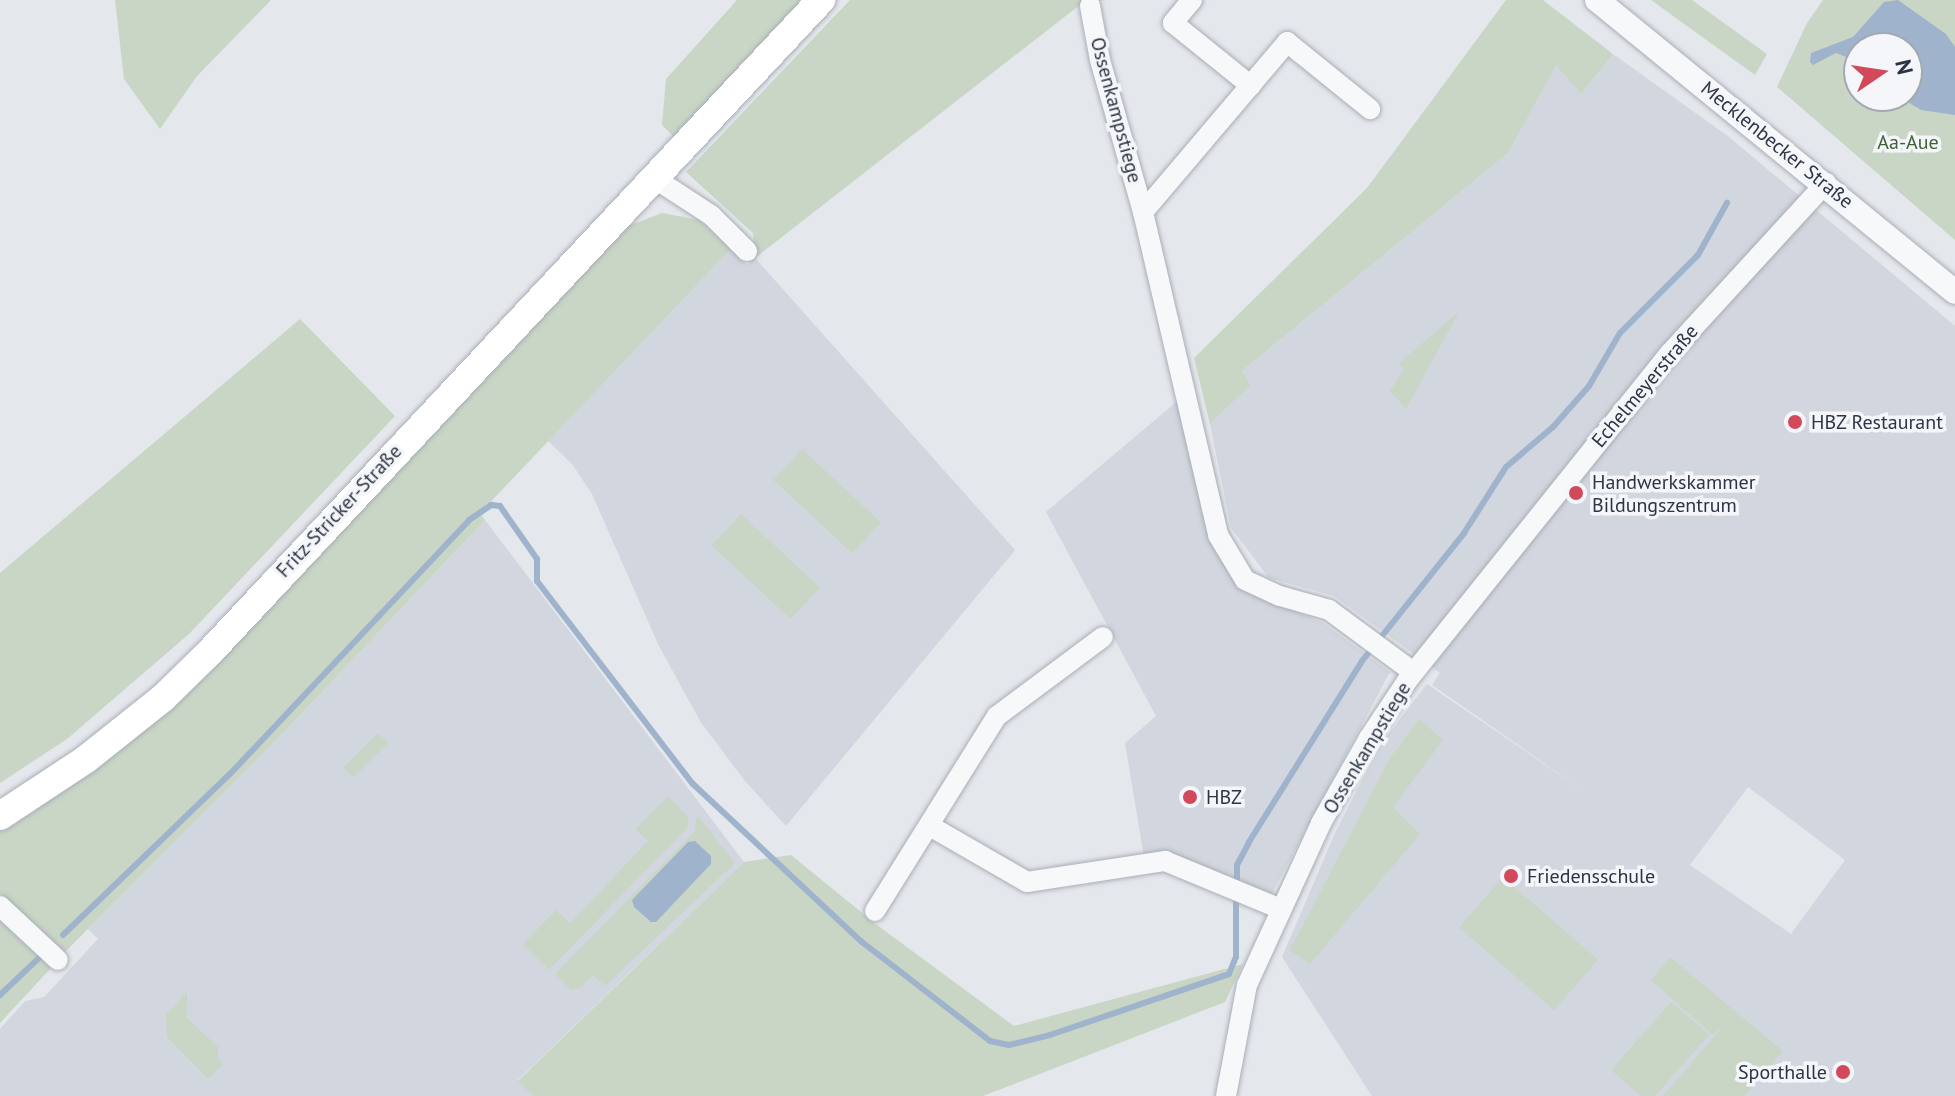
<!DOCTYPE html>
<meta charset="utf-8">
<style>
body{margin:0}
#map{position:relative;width:1955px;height:1096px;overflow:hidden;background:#e4e7ec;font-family:"PT Sans",sans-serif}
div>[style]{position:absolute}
.built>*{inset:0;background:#d2d6de}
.green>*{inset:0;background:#c9d6c5;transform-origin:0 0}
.water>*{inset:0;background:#9fb4cc}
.stream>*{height:6px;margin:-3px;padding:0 3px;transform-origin:3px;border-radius:3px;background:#9fb4cc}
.roads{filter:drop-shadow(0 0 2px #a9aeb7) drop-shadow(0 0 2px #a9aeb7)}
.minor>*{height:20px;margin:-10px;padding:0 10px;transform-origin:10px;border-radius:10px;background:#f7f8fa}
.tertiary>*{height:24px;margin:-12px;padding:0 12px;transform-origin:12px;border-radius:12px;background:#f7f8fa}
.secondary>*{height:28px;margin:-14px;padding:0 14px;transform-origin:14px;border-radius:14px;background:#fff}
.dots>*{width:22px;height:22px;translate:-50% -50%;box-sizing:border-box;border:4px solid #f4f6f9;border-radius:50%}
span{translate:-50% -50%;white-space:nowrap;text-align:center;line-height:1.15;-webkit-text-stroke:7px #f4f6f9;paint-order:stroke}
.street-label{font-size:20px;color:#2b3445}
.park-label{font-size:20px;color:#3f6138}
.poi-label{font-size:20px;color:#2b3445}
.left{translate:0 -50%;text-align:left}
.right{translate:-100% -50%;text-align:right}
.north{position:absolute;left:1843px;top:32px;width:80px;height:80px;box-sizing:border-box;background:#f4f6f9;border:2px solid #a4a8b1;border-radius:50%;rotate:77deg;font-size:22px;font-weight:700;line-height:32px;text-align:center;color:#2b3445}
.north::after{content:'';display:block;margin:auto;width:28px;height:36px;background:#d1495b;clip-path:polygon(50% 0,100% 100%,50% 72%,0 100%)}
</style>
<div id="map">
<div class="built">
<i style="clip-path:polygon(evenodd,1613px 54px,1729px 137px,1955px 326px,1955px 1096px,1372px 1096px,1282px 957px,1335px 833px,1380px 745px,1427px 684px,1591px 796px,1432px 685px,1440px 673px,1334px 596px,1269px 578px,1231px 528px,1210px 424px,1251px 385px,1242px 371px,1508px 153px,1556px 64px,1581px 94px,1613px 54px,1748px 787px,1845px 860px,1791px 934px,1690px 865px,1748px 787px)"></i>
<i style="clip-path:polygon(731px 249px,747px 265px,755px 258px,1015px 550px,786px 826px,745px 781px,700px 721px,658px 644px,592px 494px,572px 464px,548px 441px)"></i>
<i style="clip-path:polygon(1181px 398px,1239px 587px,1323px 623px,1390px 672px,1270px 897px,1144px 857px,1125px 743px,1156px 716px,1046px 512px)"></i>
<i style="clip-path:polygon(485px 520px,744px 862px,518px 1080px,533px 1096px,0 1096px,0 1029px,25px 1001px,44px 997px,98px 939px,88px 929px,286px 730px)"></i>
</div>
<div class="green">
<i style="clip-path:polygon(115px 0,271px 0,197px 76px,160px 129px,124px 79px)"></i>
<i style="clip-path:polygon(737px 0,810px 0,676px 139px,662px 125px,666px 79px)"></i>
<i style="clip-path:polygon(850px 0,1106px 0,1081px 4px,755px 258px,753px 233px,686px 172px)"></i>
<i style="clip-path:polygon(1506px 0,1543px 0,1613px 54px,1581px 94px,1556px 65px,1508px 153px,1242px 371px,1251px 385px,1210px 424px,1194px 358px,1367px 188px)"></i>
<i style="clip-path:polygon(1651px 0,1692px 0,1767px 54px,1755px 75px)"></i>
<i style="clip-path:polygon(evenodd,1823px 0,1955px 0,1955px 240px,1777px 87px,1807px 23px,1823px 0,1859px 48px,1907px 48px,1907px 96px,1859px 96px,1859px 48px)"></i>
<i style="clip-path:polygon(662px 213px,699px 220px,731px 249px,480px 513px,485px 520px,286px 730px,65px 952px,0 893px,0 824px,93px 769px,623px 228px)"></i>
<i style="clip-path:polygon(1459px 312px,1406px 409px,1390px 391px,1404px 369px,1399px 363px)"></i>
<i style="clip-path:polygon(300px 319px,395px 416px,189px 634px,67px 739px,0 783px,0 573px)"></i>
<i style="left:802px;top:449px;width:108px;height:42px;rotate:43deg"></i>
<i style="left:741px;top:514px;width:108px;height:43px;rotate:43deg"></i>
<i style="clip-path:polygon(1419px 719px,1443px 740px,1393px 807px,1420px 834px,1310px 964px,1290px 950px,1390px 758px)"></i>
<i style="left:378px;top:733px;width:14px;height:49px;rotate:45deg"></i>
<i style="clip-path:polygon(668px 796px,688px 817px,687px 828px,549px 970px,523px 944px,556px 910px,570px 923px,648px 841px,635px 829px)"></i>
<i style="clip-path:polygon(697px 815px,735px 863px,605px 986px,593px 975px,581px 987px,571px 990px,555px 974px,695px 831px)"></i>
<i style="clip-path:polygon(791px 855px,877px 925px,1014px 1026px,1243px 964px,1225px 1002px,983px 1096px,533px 1096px,518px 1081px,744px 862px)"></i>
<i style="left:1503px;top:877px;width:126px;height:67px;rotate:41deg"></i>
<i style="clip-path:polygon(0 921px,51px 968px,0 1023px)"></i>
<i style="clip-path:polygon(1670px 957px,1783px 1051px,1745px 1096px,1663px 1096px,1726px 1023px,1713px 1035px,1651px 980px)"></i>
<i style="clip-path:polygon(187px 992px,187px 1018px,218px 1047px,218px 1059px,223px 1064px,208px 1079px,167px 1037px,166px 1014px)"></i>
<i style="clip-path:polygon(1671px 1002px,1709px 1035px,1655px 1096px,1641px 1096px,1611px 1070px)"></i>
</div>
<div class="water">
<i style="clip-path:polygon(1898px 0,1946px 34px,1955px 47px,1955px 115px,1921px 110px,1898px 96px,1907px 96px,1907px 48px,1859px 48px,1859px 62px,1836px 53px,1813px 65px,1810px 62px,1811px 53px,1853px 37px,1884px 2px)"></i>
<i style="clip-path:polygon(695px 841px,711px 856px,711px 864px,656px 922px,651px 922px,634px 907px,632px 900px,688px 842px)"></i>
</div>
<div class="stream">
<i style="left:1237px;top:885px;width:20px;rotate:-90deg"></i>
<i style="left:1237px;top:865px;width:26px;rotate:-62deg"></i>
<i style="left:1249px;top:842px;width:213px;rotate:-58deg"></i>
<i style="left:1362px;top:661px;width:164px;rotate:-51.4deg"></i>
<i style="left:1464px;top:533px;width:78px;rotate:-57.5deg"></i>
<i style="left:1506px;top:467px;width:62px;rotate:-40.4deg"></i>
<i style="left:1553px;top:427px;width:55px;rotate:-48.7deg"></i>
<i style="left:1589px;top:386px;width:61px;rotate:-59.7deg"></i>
<i style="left:1620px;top:333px;width:110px;rotate:-45deg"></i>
<i style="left:1698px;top:255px;width:60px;rotate:-60.9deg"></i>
<i style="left:63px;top:935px;width:232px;rotate:-44deg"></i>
<i style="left:230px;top:774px;width:349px;rotate:-46.7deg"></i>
<i style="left:469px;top:520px;width:27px;rotate:-34deg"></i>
<i style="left:491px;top:505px;width:9px;rotate:6deg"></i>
<i style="left:500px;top:506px;width:65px;rotate:55.1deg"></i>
<i style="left:537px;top:559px;width:22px;rotate:90deg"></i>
<i style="left:537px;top:581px;width:256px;rotate:52.5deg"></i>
<i style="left:693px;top:784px;width:231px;rotate:43.1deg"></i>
<i style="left:862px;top:942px;width:162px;rotate:37.7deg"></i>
<i style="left:990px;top:1041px;width:19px;rotate:12deg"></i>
<i style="left:1009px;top:1045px;width:42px;rotate:-13.7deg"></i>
<i style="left:1050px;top:1035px;width:189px;rotate:-18.8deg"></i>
<i style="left:1229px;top:974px;width:18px;rotate:-68deg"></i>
<i style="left:1236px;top:957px;width:61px;rotate:-90deg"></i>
<i style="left:0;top:995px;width:55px;rotate:-43.5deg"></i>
</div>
<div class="roads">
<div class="minor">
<i style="left:1192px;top:0;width:30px;rotate:130deg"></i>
<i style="left:1173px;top:23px;width:100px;rotate:38.9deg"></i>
<i style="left:1090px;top:6px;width:55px;rotate:79.5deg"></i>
<i style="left:1100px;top:60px;width:158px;rotate:74.2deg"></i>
<i style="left:1143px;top:212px;width:332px;rotate:76.9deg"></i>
<i style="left:1218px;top:535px;width:52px;rotate:59deg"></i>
<i style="left:1245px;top:580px;width:38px;rotate:25deg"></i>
<i style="left:1280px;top:596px;width:51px;rotate:15.9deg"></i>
<i style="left:1329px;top:610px;width:104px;rotate:36.4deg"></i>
<i style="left:654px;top:178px;width:68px;rotate:33deg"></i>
<i style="left:711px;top:215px;width:51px;rotate:45deg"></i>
<i style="left:1143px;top:212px;width:223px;rotate:-49.7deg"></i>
<i style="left:1287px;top:42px;width:107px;rotate:38.9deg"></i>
<i style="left:930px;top:826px;width:112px;rotate:30deg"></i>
<i style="left:1027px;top:882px;width:140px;rotate:-8.7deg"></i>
<i style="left:1165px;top:861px;width:126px;rotate:22.5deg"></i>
<i style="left:0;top:906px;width:79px;rotate:43deg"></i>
<i style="left:875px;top:911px;width:230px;rotate:-58deg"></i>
<i style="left:997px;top:716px;width:132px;rotate:-36.7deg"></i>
<i style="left:1226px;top:1096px;width:113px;rotate:-79.3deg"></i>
<i style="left:1247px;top:985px;width:178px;rotate:-65.4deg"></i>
<i style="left:1321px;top:823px;width:98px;rotate:-60.5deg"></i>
<i style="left:1369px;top:738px;width:69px;rotate:-56.3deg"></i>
<i style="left:1407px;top:681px;width:420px;rotate:-51.3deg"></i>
<i style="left:1670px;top:353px;width:231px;rotate:-47.5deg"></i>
</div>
<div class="tertiary">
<i style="left:1597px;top:0;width:462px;rotate:39.2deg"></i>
</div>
<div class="secondary">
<i style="left:0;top:816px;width:102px;rotate:-33.4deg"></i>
<i style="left:85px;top:760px;width:100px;rotate:-38.5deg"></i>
<i style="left:163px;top:698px;width:66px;rotate:-44.4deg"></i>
<i style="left:210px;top:652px;width:894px;rotate:-46.86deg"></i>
</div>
</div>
<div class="dots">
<i style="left:1795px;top:422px;background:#d1495b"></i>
<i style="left:1576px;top:493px;background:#d1495b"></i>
<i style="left:1190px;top:797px;background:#d1495b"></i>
<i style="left:1511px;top:876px;background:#d1495b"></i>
<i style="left:1843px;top:1072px;background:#d1495b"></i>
</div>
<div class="street-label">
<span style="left:1116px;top:110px;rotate:75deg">Ossenkampstiege</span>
<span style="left:1777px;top:145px;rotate:39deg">Mecklenbecker Straße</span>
<span style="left:1645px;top:386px;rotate:-50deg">Echelmeyerstraße</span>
<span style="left:339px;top:511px;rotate:-47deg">Fritz-Stricker-Straße</span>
<span style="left:1367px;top:748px;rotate:-59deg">Ossenkampstiege</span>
</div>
<div class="park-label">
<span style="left:1908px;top:142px">Aa-Aue</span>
</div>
<div class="poi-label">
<span class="left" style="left:1811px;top:422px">HBZ Restaurant</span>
<span class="left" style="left:1592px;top:494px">Handwerkskammer<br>Bildungszentrum</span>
<span class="left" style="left:1206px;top:797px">HBZ</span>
<span class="left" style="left:1527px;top:876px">Friedensschule</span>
<span class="right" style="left:1827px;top:1072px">Sporthalle</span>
</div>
<div class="north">N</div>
</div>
